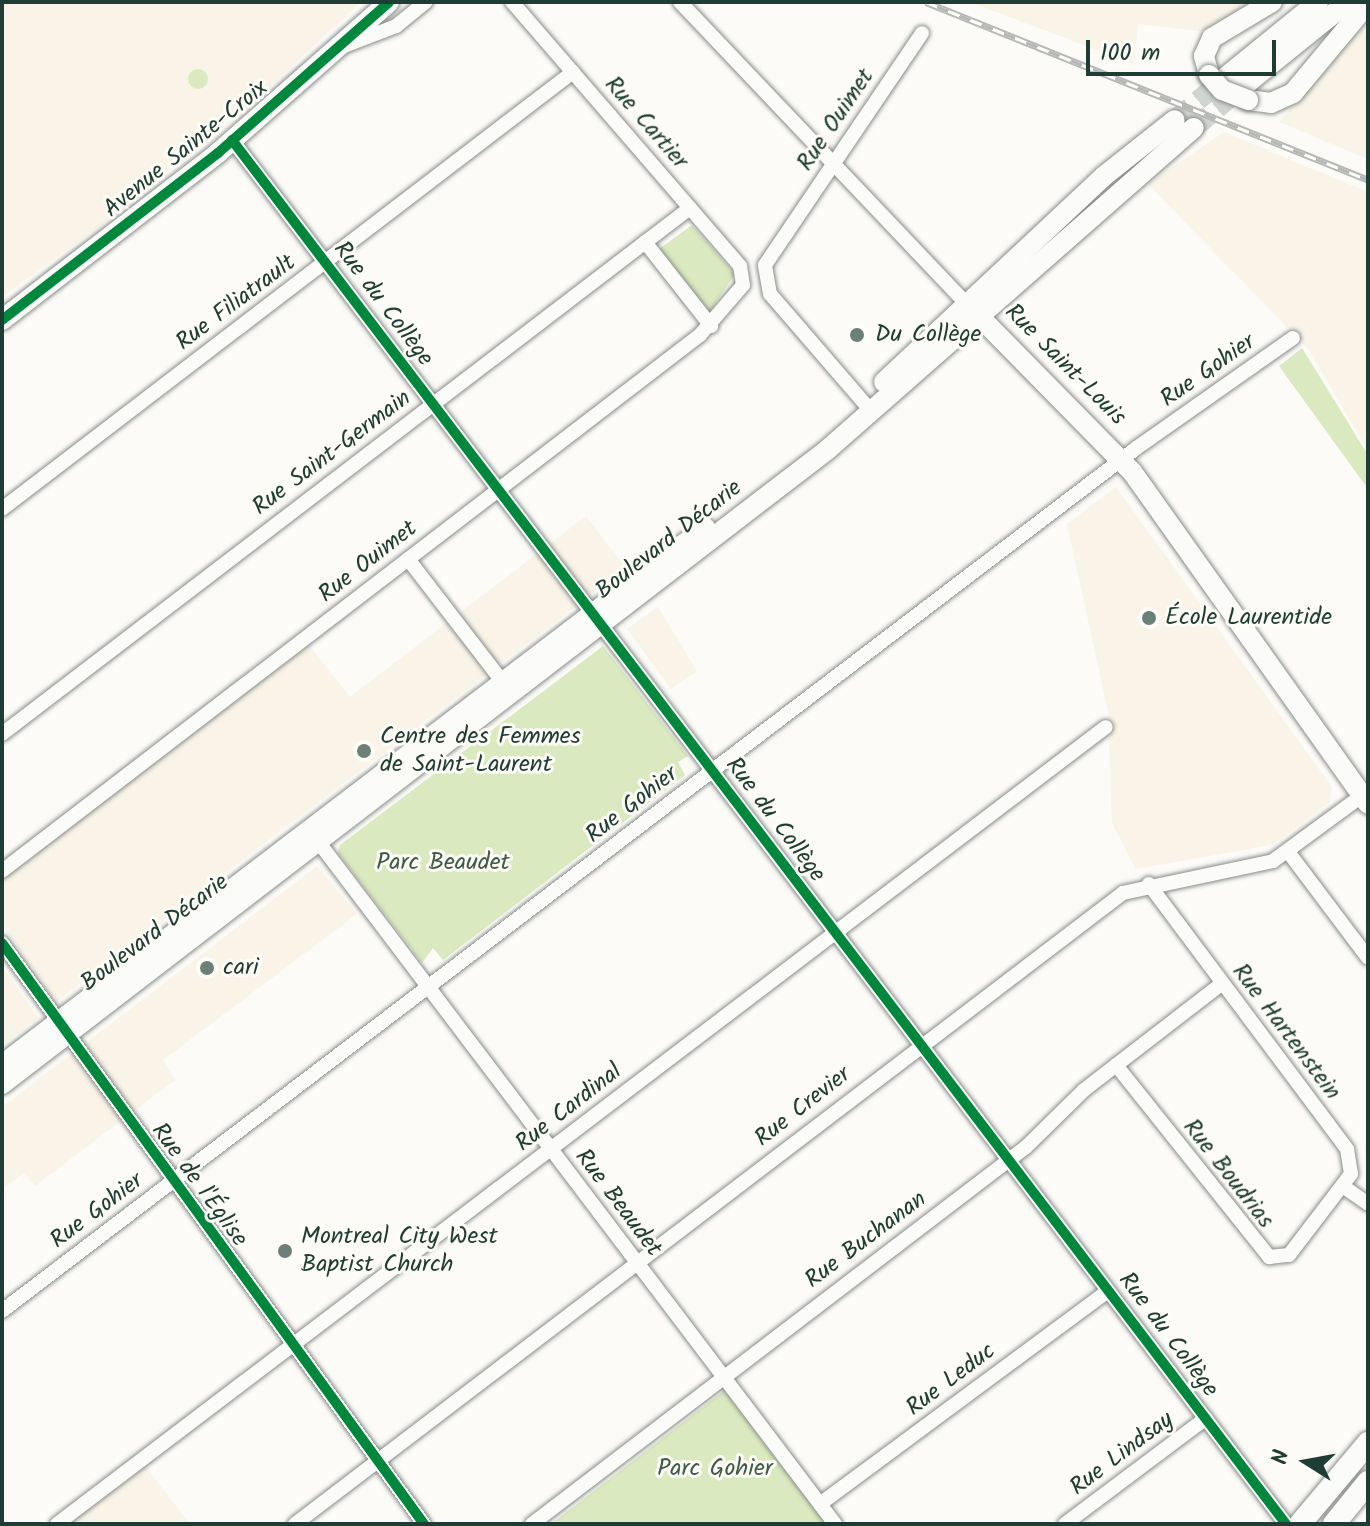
<!DOCTYPE html>
<meta charset="utf-8">
<style>
body{margin:0}
#map{position:relative;width:1370px;height:1526px;overflow:hidden;background:#fcfbf8;font-family:Kalam,sans-serif}
div>[style]{position:absolute}
.built>*{inset:0;background:#f9f3e8}
.green>*{inset:0;background:#dae9bf}
.round{border-radius:50%}
.secondary-tunnel>*{height:20px;margin-top:-10px;transform-origin:0;background:repeating-linear-gradient(90deg,#d0d5d1 0 20px,transparent 0 30px)}
.roads{filter:drop-shadow(0 0 2px #888d8a) drop-shadow(0 0 2px #888d8a)}
.street>*{height:14px;margin:-7px;padding:0 7px;transform-origin:7px;border-radius:7px;background:#fbfbf9}
.secondary>*{height:20px;margin:-10px;padding:0 10px;transform-origin:10px;border-radius:10px;background:#fbfbf9}
.primary>*{height:22px;margin:-11px;padding:0 11px;transform-origin:11px;border-radius:11px;background:#fbfbf9}
.rail>*{height:7px;margin-top:-3.5px;transform-origin:0;background:repeating-linear-gradient(90deg,#fdfcf7 0 12px,#b5b8b6 0 24px);box-sizing:border-box;border-block:2px solid #b5b8b6}
.bridges{filter:drop-shadow(0 0 2px #888d8a) drop-shadow(0 0 2px #888d8a)}
.secondary-bridge>*{height:20px;margin:-10px;padding:0 10px;transform-origin:10px;border-radius:10px;background:#fbfbf9}
.cycleway>*{height:10px;margin:-5px;padding:0 5px;transform-origin:5px;border-radius:5px;background:#00873e}
.dots>*{width:22px;height:22px;translate:-50% -50%;box-sizing:border-box;border:4px solid #fdfcf7;border-radius:50%}
span{translate:-50% -50%;white-space:nowrap;text-align:center;line-height:1.15;-webkit-text-stroke:6px #fdfcf7;paint-order:stroke}
.street-label{font-size:24px;color:#1f3d34}
.poi-label{font-size:24px;color:#1f3d34}
.left{translate:0 -50%;text-align:left}
.park-label{font-size:24px;color:#3f5c47}
.frame{position:absolute;inset:0;border:4px solid #1f3d34;pointer-events:none}
.north{position:absolute;left:1266px;top:1422px;width:80px;height:80px;-webkit-text-stroke:6px #fdfcf7;paint-order:stroke;rotate:281deg;font-size:22px;font-weight:700;line-height:32px;text-align:center;color:#1f3d34}
.north::after{content:'';display:block;margin:auto;width:28px;height:36px;background:#1f3d34;clip-path:polygon(50% 0,100% 100%,50% 72%,0 100%)}
.scale{position:absolute;left:1086px;top:40px;width:190px;height:36px;box-sizing:border-box;border:4px solid #1f3d34;border-top:0;padding-left:10px;font-size:24px;line-height:28px;white-space:nowrap;color:#1f3d34;-webkit-text-stroke:6px #fdfcf7;paint-order:stroke}
</style>
<div id="map">
<div class="built">
<i style="clip-path:polygon(2px 2px,361px 2px,238px 116px,231px 112px,207px 131px,207px 139px,106px 221px,2px 297px)"></i>
<i style="clip-path:polygon(970px 2px,1252px 2px,1200px 31px,1138px 24px,1134px 64px)"></i>
<i style="clip-path:polygon(1368px 21px,1368px 159px,1279px 122px)"></i>
<i style="clip-path:polygon(1224px 132px,1368px 192px,1368px 451px,1309px 350px,1148px 184px)"></i>
<i style="clip-path:polygon(1116px 487px,1332px 787px,1330px 802px,1272px 845px,1136px 869px,1112px 823px,1108px 712px,1067px 524px)"></i>
<i style="clip-path:polygon(586px 516px,626px 568px,56px 1002px,2px 924px,2px 879px,307px 643px,350px 697px)"></i>
<i style="clip-path:polygon(658px 607px,697px 671px,671px 689px,627px 629px)"></i>
<i style="clip-path:polygon(317px 866px,357px 914px,163px 1060px,175px 1080px,35px 1186px,24px 1173px,2px 1189px,2px 1107px)"></i>
<i style="clip-path:polygon(2px 966px,38px 1018px,2px 1045px)"></i>
<i style="clip-path:polygon(141px 1461px,190px 1524px,57px 1524px)"></i>
</div>
<div class="green">
<i class="round" style="left:188px;top:69px;width:20px;height:20px"></i>
<i style="clip-path:polygon(692px 225px,735px 274px,708px 314px,659px 249px)"></i>
<i style="clip-path:polygon(1302px 348px,1368px 455px,1368px 489px,1279px 366px)"></i>
<i style="clip-path:polygon(603px 646px,688px 756px,678px 762px,685px 775px,443px 960px,433px 948px,422px 963px,338px 853px,340px 845px)"></i>
<i style="clip-path:polygon(725px 1390px,826px 1524px,551px 1524px)"></i>
</div>
<div class="secondary-tunnel">
<i style="left:1175px;top:120px;width:62px;rotate:-40.4deg"></i>
<i style="left:1194px;top:128px;width:60px;rotate:-40.3deg"></i>
</div>
<div class="roads">
<div class="street">
<i style="left:680px;top:2px;width:414px;rotate:46.5deg"></i>
<i style="left:344px;top:46px;width:56px;rotate:-21deg"></i>
<i style="left:396px;top:26px;width:38px;rotate:-39deg"></i>
<i style="left:232px;top:140px;width:1740px;rotate:52.71deg"></i>
<i style="left:645px;top:242px;width:107px;rotate:51.8deg"></i>
<i style="left:872px;top:412px;width:156px;rotate:-130.8deg"></i>
<i style="left:770px;top:294px;width:29px;rotate:-100deg"></i>
<i style="left:765px;top:265px;width:280px;rotate:-55.9deg"></i>
<i style="left:2px;top:509px;width:719px;rotate:-37.43deg"></i>
<i style="left:408px;top:559px;width:154px;rotate:52.4deg"></i>
<i style="left:2px;top:734px;width:866px;rotate:-37.4deg"></i>
<i style="left:314px;top:836px;width:863px;rotate:52.86deg"></i>
<i style="left:1289px;top:853px;width:131px;rotate:53deg"></i>
<i style="left:2px;top:871px;width:880px;rotate:-37.52deg"></i>
<i style="left:700px;top:335px;width:66px;rotate:-49.3deg"></i>
<i style="left:743px;top:285px;width:19px;rotate:-99deg"></i>
<i style="left:740px;top:266px;width:349px;rotate:-130.8deg"></i>
<i style="left:2px;top:943px;width:718px;rotate:54.01deg"></i>
<i style="left:1116px;top:1065px;width:246px;rotate:51.4deg"></i>
<i style="left:1269px;top:1257px;width:20px;rotate:-6deg"></i>
<i style="left:1289px;top:1255px;width:102px;rotate:-52.6deg"></i>
<i style="left:1351px;top:1174px;width:25px;rotate:-99deg"></i>
<i style="left:1347px;top:1149px;width:331px;rotate:-126.8deg"></i>
<i style="left:1344px;top:1187px;width:29px;rotate:35deg"></i>
<i style="left:2px;top:1311px;width:1424px;rotate:-37.26deg"></i>
<i style="left:1135px;top:449px;width:193px;rotate:-35.1deg"></i>
<i style="left:820px;top:1504px;width:358px;rotate:-36.5deg"></i>
<i style="left:57px;top:1524px;width:1317px;rotate:-37.23deg"></i>
<i style="left:295px;top:1524px;width:1041px;rotate:-37.31deg"></i>
<i style="left:1123px;top:893px;width:153px;rotate:-12deg"></i>
<i style="left:1273px;top:861px;width:117px;rotate:-36.3deg"></i>
<i style="left:532px;top:1524px;width:621px;rotate:-37.35deg"></i>
<i style="left:1026px;top:1147px;width:81px;rotate:-44.5deg"></i>
<i style="left:1084px;top:1090px;width:173px;rotate:-37.7deg"></i>
<i style="left:1065px;top:1524px;width:176px;rotate:-36.9deg"></i>
</div>
<div class="secondary">
<i style="left:1209px;top:75px;width:20px;rotate:-105deg"></i>
<i style="left:1204px;top:56px;width:20px;rotate:-66deg"></i>
<i style="left:1212px;top:38px;width:70px;rotate:-31deg"></i>
<i style="left:1222px;top:80px;width:124px;rotate:-39.1deg"></i>
<i style="left:1240px;top:89px;width:139px;rotate:-38.9deg"></i>
<i style="left:1248px;top:100px;width:23px;rotate:7deg"></i>
<i style="left:1271px;top:103px;width:24px;rotate:-24deg"></i>
<i style="left:1293px;top:93px;width:117px;rotate:-50.2deg"></i>
<i style="left:971px;top:308px;width:231px;rotate:45.5deg"></i>
<i style="left:1133px;top:473px;width:406px;rotate:54.6deg"></i>
<i style="left:2px;top:320px;width:273px;rotate:-37.7deg"></i>
<i style="left:218px;top:153px;width:228px;rotate:-41.4deg"></i>
<i style="left:884px;top:382px;width:301px;rotate:-43.1deg"></i>
<i style="left:1104px;top:176px;width:90px;rotate:-38.3deg"></i>
<i style="left:2px;top:1065px;width:885px;rotate:-37.38deg"></i>
<i style="left:2px;top:1084px;width:1040px;rotate:-37.54deg"></i>
<i style="left:827px;top:450px;width:488px;rotate:-41.3deg"></i>
</div>
<div class="primary">
<i style="left:1300px;top:1524px;width:106px;rotate:-50deg"></i>
<i style="left:1334px;top:1524px;width:54px;rotate:-51deg"></i>
</div>
</div>
<div class="rail">
<i style="left:926px;top:2px;width:476px;rotate:21.9deg"></i>
</div>
<div class="bridges">
<div class="secondary-bridge">
<i style="left:1209px;top:75px;width:20px;rotate:49deg"></i>
<i style="left:1222px;top:90px;width:28px;rotate:21deg"></i>
</div>
</div>
<div class="cycleway">
<i style="left:232px;top:140px;width:1740px;rotate:52.71deg"></i>
<i style="left:2px;top:320px;width:273px;rotate:-37.7deg"></i>
<i style="left:218px;top:153px;width:228px;rotate:-41.4deg"></i>
<i style="left:2px;top:943px;width:718px;rotate:54.01deg"></i>
</div>
<div class="dots">
<i style="left:857px;top:335px;background:#6c8079"></i>
<i style="left:1149px;top:618px;background:#6c8079"></i>
<i style="left:364px;top:751px;background:#6c8079"></i>
<i style="left:207px;top:968px;background:#6c8079"></i>
<i style="left:285px;top:1251px;background:#6c8079"></i>
</div>
<div class="street-label">
<span style="left:836px;top:120px;rotate:-56deg">Rue Ouimet</span>
<span style="left:646px;top:123px;rotate:49deg">Rue Cartier</span>
<span style="left:186px;top:149px;rotate:-39deg">Avenue Sainte-Croix</span>
<span style="left:236px;top:303px;rotate:-37deg">Rue Filiatrault</span>
<span style="left:383px;top:304px;rotate:53deg">Rue du Collège</span>
<span style="left:1065px;top:365px;rotate:45deg">Rue Saint-Louis</span>
<span style="left:1208px;top:371px;rotate:-35deg">Rue Gohier</span>
<span style="left:332px;top:453px;rotate:-37deg">Rue Saint-Germain</span>
<span style="left:669px;top:540px;rotate:-38deg">Boulevard Décarie</span>
<span style="left:368px;top:562px;rotate:-38deg">Rue Ouimet</span>
<span style="left:632px;top:805px;rotate:-38deg">Rue Gohier</span>
<span style="left:775px;top:820px;rotate:53deg">Rue du Collège</span>
<span style="left:155px;top:933px;rotate:-37deg">Boulevard Décarie</span>
<span style="left:1286px;top:1032px;rotate:53deg">Rue Hartenstein</span>
<span style="left:803px;top:1107px;rotate:-38deg">Rue Crevier</span>
<span style="left:569px;top:1108px;rotate:-38deg">Rue Cardinal</span>
<span style="left:1228px;top:1174px;rotate:52deg">Rue Boudrias</span>
<span style="left:199px;top:1185px;rotate:54deg">Rue de l'Église</span>
<span style="left:618px;top:1203px;rotate:53deg">Rue Beaudet</span>
<span style="left:97px;top:1211px;rotate:-37deg">Rue Gohier</span>
<span style="left:866px;top:1240px;rotate:-37deg">Rue Buchanan</span>
<span style="left:1168px;top:1335px;rotate:53deg">Rue du Collège</span>
<span style="left:951px;top:1380px;rotate:-37deg">Rue Leduc</span>
<span style="left:1122px;top:1454px;rotate:-37deg">Rue Lindsay</span>
</div>
<div class="poi-label">
<span class="left" style="left:875px;top:335px">Du Collège</span>
<span class="left" style="left:1165px;top:618px">École Laurentide</span>
<span class="left" style="left:380px;top:751px">Centre des Femmes<br>de Saint-Laurent</span>
<span class="left" style="left:223px;top:968px">cari</span>
<span class="left" style="left:301px;top:1251px">Montreal City West<br>Baptist Church</span>
</div>
<div class="park-label">
<span style="left:443px;top:863px">Parc Beaudet</span>
<span style="left:715px;top:1469px">Parc Gohier</span>
</div>
<div class="frame"></div>
<div class="north">N</div>
<div class="scale">100 m</div>
</div>
